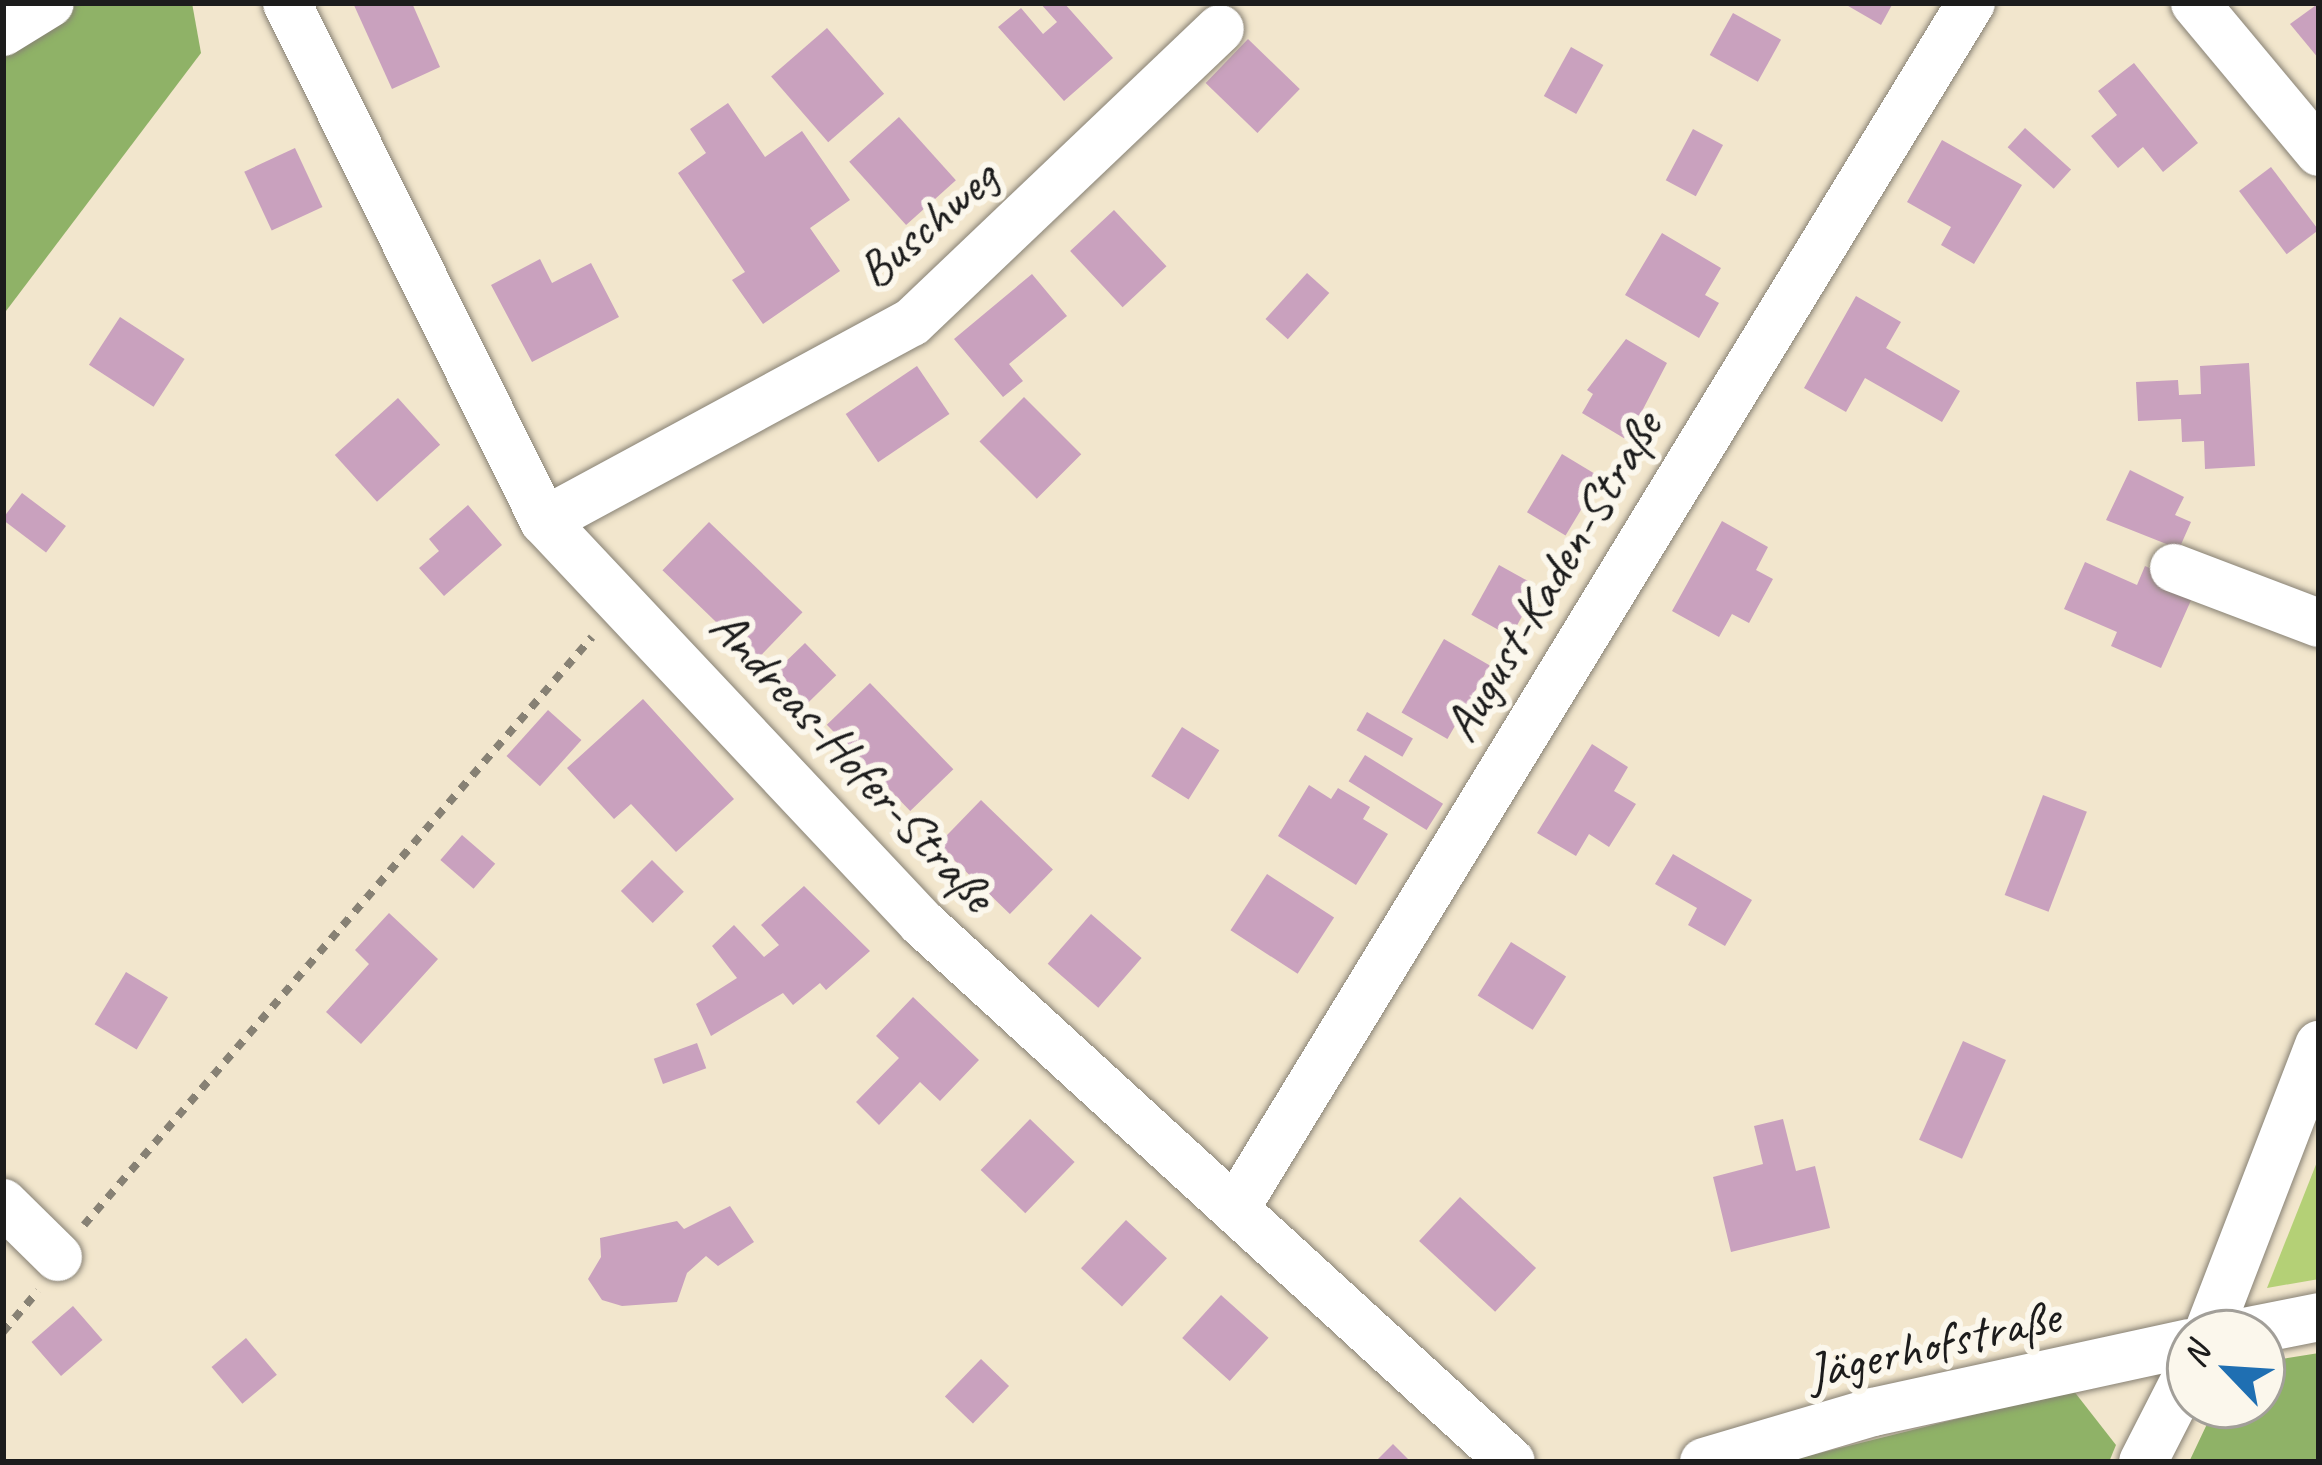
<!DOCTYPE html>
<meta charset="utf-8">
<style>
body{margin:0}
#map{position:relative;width:2322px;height:1465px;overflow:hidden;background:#f2e6cd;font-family:Caveat,sans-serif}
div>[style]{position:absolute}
.green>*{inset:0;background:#b4d076}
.forest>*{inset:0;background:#8fb267}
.building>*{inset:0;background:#c9a1be;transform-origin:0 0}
.path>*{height:8px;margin-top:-4px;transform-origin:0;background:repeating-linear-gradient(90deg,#878174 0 9px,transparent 0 18px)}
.roads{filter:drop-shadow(0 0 3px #878174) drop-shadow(0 0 3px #878174)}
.minor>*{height:48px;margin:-24px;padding:0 24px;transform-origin:24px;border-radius:24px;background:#fff}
span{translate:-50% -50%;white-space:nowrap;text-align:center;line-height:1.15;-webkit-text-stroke:12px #fbf7ec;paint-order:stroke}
.street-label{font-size:51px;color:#1c1c1c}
.frame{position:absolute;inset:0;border:6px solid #1c1c1c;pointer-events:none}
.north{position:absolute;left:2166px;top:1309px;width:120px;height:120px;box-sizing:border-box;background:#fbf7ec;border:3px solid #a29f99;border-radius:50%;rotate:295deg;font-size:33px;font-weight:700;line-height:48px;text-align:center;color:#1c1c1c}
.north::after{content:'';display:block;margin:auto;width:42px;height:54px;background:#1f6fb2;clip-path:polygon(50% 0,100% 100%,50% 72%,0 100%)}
</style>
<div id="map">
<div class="green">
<i style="clip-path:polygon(2319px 1157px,2319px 1279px,2267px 1288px)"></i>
</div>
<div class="forest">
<i style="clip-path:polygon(3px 3px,192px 3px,201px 53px,3px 315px)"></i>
<i style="clip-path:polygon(2319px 1353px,2319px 1462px,2189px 1462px,2216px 1405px,2262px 1405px,2262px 1362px)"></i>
<i style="clip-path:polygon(2073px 1390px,2116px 1445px,2109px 1462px,1784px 1462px)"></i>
</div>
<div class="building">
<i style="clip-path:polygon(353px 3px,412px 3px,440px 67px,392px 89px)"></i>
<i style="clip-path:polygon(1040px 3px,1064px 3px,1113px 58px,1064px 101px,998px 27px,1021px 8px,1043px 34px,1057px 22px)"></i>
<i style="clip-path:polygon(1843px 3px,1893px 3px,1881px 25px)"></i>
<i style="clip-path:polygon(2319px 3px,2319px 59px,2290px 24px)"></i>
<i style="left:1733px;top:13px;width:55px;height:48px;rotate:29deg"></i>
<i style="left:827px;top:28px;width:87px;height:74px;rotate:49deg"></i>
<i style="left:1248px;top:39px;width:72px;height:61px;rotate:44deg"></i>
<i style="left:1571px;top:47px;width:37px;height:56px;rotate:29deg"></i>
<i style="clip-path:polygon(2134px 63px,2198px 143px,2163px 172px,2143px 147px,2118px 168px,2091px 136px,2117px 115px,2098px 91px)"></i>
<i style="clip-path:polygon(728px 103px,765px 157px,802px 131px,850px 200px,810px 228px,840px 271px,763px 324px,732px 280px,745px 272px,678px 173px,706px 153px,690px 129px)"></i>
<i style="left:899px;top:117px;width:85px;height:67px;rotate:48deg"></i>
<i style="left:2025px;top:128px;width:62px;height:26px;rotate:42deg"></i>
<i style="left:1693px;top:129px;width:34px;height:58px;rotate:28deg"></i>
<i style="clip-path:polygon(1942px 140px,2022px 185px,1974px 264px,1941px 245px,1951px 227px,1907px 202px)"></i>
<i style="left:295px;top:148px;width:65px;height:56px;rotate:65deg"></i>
<i style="left:2271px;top:167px;width:79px;height:40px;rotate:53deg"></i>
<i style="left:1114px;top:210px;width:77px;height:60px;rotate:47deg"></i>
<i style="clip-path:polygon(1662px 233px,1721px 268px,1705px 295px,1719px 303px,1699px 338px,1625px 295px)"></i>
<i style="clip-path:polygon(540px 259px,552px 283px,591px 263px,619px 317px,532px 362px,491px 285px)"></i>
<i style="left:1307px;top:273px;width:30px;height:62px;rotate:42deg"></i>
<i style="clip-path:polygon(1032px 274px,1067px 316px,1009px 364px,1023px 381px,1003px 397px,954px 339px)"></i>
<i style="clip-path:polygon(1856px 296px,1901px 322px,1886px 348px,1960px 391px,1942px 422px,1865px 378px,1846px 412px,1804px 388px)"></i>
<i style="left:120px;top:317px;width:77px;height:57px;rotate:33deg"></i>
<i style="clip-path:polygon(1626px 339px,1667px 363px,1627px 440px,1582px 413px,1593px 394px,1587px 390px)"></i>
<i style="clip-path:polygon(2249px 363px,2255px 466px,2205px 469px,2204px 441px,2182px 442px,2181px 419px,2138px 421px,2136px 382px,2178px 380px,2179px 395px,2201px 394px,2200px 366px)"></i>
<i style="left:917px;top:366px;width:58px;height:86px;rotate:56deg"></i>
<i style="left:1024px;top:397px;width:81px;height:63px;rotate:45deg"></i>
<i style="left:398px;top:398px;width:63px;height:85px;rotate:48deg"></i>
<i style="left:1562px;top:454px;width:45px;height:68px;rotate:31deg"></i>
<i style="clip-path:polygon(2130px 470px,2184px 497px,2175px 515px,2191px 522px,2179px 549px,2106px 520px)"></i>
<i style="left:22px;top:493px;width:55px;height:33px;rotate:37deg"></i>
<i style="clip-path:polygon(468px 505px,502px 545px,444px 596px,419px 568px,439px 551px,429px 539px)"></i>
<i style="clip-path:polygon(1722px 521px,1768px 547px,1756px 570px,1773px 579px,1749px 623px,1732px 614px,1719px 637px,1672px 611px)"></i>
<i style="left:709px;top:522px;width:130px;height:67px;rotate:44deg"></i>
<i style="clip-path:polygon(2085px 562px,2137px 585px,2145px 566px,2196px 589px,2161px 668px,2111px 646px,2117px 632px,2064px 609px)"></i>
<i style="left:1499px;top:565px;width:45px;height:57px;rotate:29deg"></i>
<i style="left:1444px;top:639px;width:53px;height:85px;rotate:30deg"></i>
<i style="left:805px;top:643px;width:45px;height:40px;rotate:46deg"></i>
<i style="left:870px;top:683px;width:120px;height:60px;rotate:46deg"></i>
<i style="clip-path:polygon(643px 699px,734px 799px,676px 852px,631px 804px,614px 819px,567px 768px)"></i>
<i style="left:548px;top:710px;width:45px;height:62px;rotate:42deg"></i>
<i style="left:1367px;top:712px;width:53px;height:21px;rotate:30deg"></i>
<i style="left:1182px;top:727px;width:44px;height:58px;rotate:32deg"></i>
<i style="clip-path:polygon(1592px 744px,1628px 767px,1614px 791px,1636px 804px,1609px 847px,1589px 834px,1576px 856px,1537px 833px)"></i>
<i style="left:1365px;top:755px;width:92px;height:31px;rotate:32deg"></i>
<i style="clip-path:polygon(1309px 785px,1331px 799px,1338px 788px,1370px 807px,1363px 819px,1388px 834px,1356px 885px,1278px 836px)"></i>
<i style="left:2043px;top:795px;width:47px;height:107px;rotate:21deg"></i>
<i style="left:981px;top:800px;width:100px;height:62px;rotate:44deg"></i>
<i style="left:462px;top:835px;width:44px;height:33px;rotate:41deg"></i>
<i style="clip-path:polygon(1673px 854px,1752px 900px,1725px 946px,1688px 925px,1697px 908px,1655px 884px)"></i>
<i style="left:652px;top:860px;width:45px;height:44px;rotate:45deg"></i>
<i style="left:1267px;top:874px;width:80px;height:67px;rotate:33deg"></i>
<i style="clip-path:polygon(804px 886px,870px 951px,826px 990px,820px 983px,793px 1005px,783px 993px,711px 1036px,696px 1004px,737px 978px,712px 946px,734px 925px,764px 957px,779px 945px,761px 925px)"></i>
<i style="clip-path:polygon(389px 913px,438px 959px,361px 1044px,326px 1012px,369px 964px,355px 950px)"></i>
<i style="left:1091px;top:914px;width:67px;height:66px;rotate:41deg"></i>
<i style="left:1511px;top:942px;width:65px;height:63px;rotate:32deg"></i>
<i style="left:126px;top:972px;width:49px;height:61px;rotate:31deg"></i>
<i style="clip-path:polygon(913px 997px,979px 1060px,940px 1101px,920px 1082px,879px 1125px,856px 1102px,899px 1058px,876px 1036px)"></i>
<i style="left:1963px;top:1041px;width:47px;height:108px;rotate:24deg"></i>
<i style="left:697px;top:1043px;width:27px;height:46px;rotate:70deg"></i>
<i style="left:1030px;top:1119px;width:62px;height:71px;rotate:44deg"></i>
<i style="clip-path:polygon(1783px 1119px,1796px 1171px,1815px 1166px,1830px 1228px,1731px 1252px,1713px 1177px,1763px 1164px,1754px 1126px)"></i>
<i style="left:1460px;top:1197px;width:104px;height:60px;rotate:43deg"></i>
<i style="clip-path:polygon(730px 1206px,754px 1242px,718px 1266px,706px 1256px,687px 1273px,677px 1302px,622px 1306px,602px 1300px,588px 1279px,601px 1257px,600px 1238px,677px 1221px,684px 1229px)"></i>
<i style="left:1126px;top:1220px;width:56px;height:66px;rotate:43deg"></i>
<i style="left:1221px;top:1295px;width:64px;height:58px;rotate:42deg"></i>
<i style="left:73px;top:1306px;width:45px;height:55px;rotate:49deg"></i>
<i style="left:246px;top:1338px;width:48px;height:45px;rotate:50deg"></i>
<i style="left:981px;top:1359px;width:39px;height:52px;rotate:44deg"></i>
<i style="clip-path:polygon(1393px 1444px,1411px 1462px,1375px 1462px)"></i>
</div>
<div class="path">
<i style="left:84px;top:1225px;width:777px;rotate:-49.17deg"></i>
<i style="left:3px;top:1332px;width:54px;rotate:-49.5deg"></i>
</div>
<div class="roads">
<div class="minor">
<i style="left:287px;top:3px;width:578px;rotate:63.61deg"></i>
<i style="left:544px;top:521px;width:552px;rotate:46.76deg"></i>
<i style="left:922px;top:923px;width:798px;rotate:42.46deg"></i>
<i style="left:2195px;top:3px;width:194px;rotate:50.2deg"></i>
<i style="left:3px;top:32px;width:55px;rotate:-31.7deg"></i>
<i style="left:544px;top:521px;width:418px;rotate:-28.4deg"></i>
<i style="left:912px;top:322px;width:425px;rotate:-43.6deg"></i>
<i style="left:2174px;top:568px;width:155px;rotate:20.8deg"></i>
<i style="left:3px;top:1203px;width:77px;rotate:44.5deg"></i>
<i style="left:1235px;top:1209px;width:1413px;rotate:-58.61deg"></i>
<i style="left:2208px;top:1333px;width:309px;rotate:-68.9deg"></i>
<i style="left:2239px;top:1333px;width:82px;rotate:-11.3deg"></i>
<i style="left:1704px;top:1462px;width:176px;rotate:-16.5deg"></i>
<i style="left:1873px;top:1412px;width:324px;rotate:-12.3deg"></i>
<i style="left:2143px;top:1462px;width:103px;rotate:-62.9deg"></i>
</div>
</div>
<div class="street-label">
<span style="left:927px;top:224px;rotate:-41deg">Buschweg</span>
<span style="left:1552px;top:576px;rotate:-59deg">August-Kaden-Straße</span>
<span style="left:853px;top:760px;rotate:47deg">Andreas-Hofer-Straße</span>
<span style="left:1933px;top:1344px;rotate:-13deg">Jägerhofstraße</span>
</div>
<div class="frame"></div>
<div class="north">N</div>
</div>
